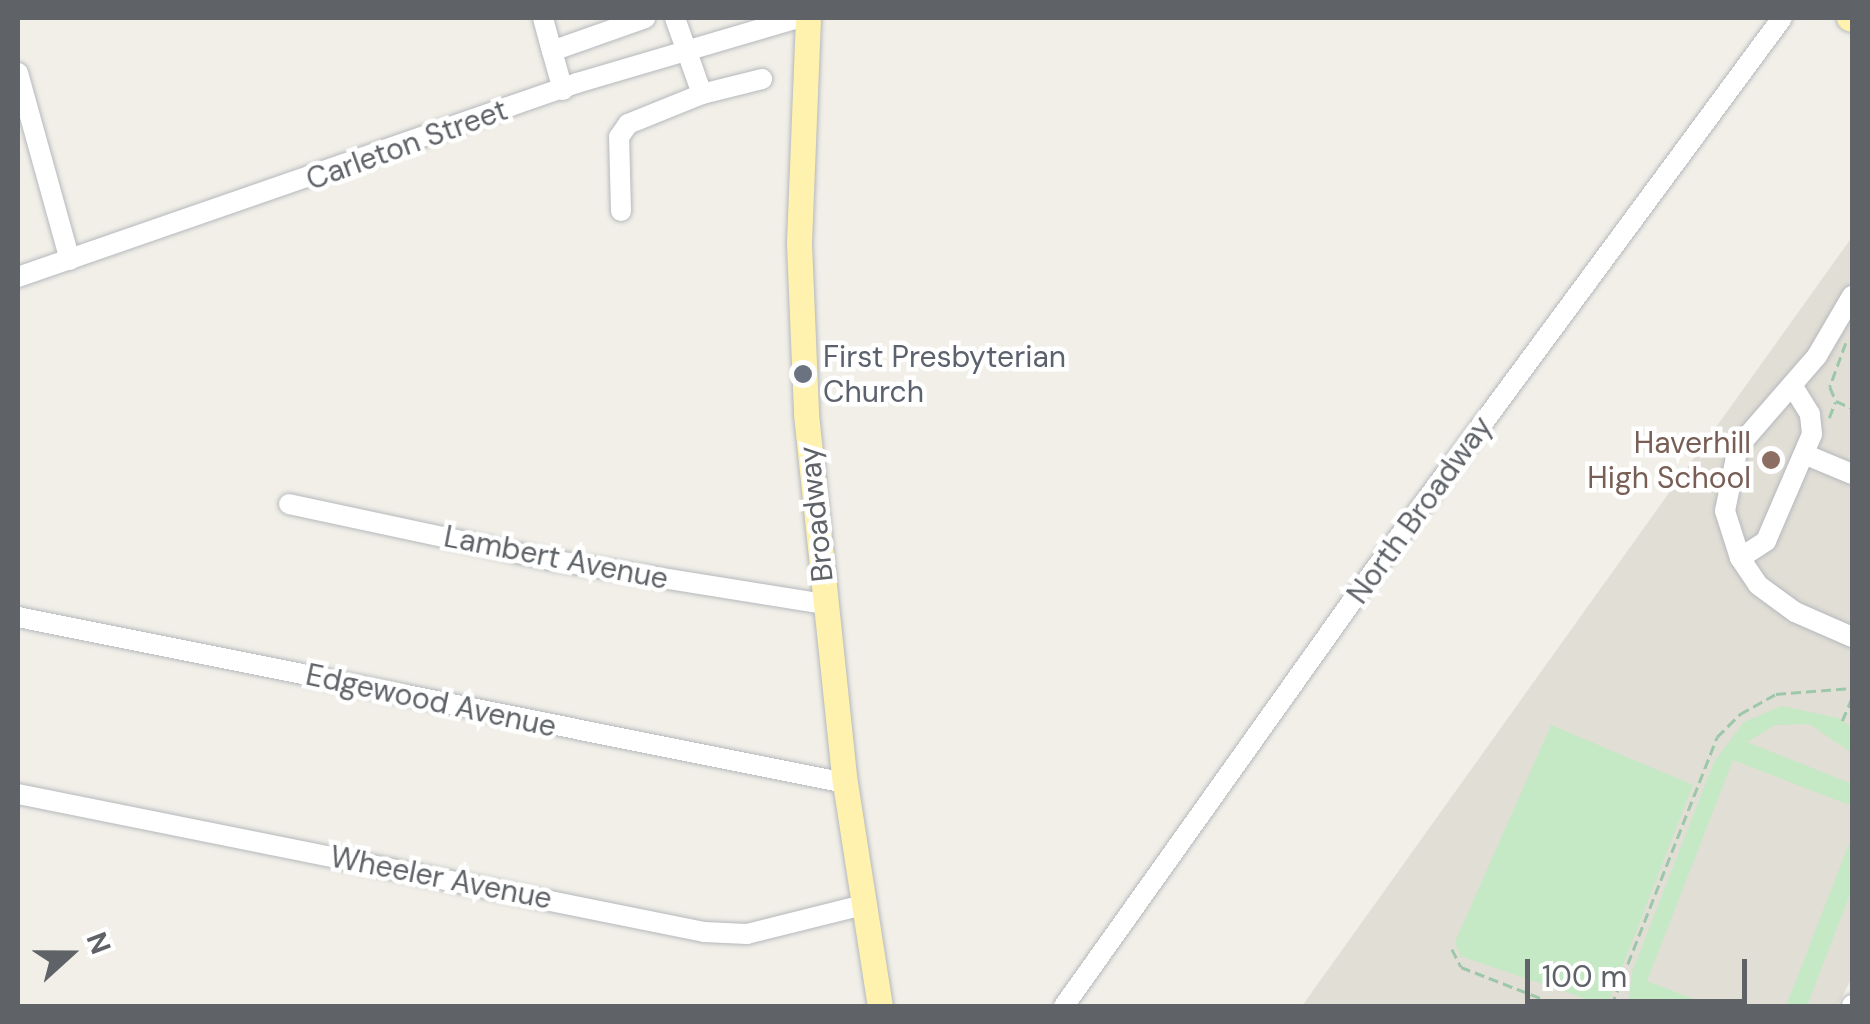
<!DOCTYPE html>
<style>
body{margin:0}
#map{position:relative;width:1870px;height:1024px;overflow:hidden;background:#f1efe8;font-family:"DM Sans",sans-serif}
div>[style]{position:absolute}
.education>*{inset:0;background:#e1ded6}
.green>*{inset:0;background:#c5e8c5}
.path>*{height:2.5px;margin-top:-1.25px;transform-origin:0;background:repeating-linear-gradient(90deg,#9cc7a9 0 10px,transparent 0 15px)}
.roads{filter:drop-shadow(0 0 2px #b5b8bc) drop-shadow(0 0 2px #b5b8bc)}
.minor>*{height:20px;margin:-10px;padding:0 10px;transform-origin:10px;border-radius:10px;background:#fff}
.major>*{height:25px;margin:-12.5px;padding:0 12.5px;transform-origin:12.5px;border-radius:12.5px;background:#fff2af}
.dots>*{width:28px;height:28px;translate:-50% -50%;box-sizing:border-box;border:5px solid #fff;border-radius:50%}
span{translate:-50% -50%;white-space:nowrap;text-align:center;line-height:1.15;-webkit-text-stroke:9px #fff;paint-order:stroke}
.street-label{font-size:30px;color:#5f6368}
.worship-label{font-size:30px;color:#5b616d}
.left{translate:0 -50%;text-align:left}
.education-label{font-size:30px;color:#785e54}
.right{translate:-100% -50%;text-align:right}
.frame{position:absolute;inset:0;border:20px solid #5f6368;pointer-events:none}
.north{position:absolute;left:20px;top:904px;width:100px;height:100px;-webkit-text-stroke:8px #fff;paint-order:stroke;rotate:69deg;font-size:28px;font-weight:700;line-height:40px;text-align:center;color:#5f6368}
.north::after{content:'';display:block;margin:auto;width:35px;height:45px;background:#5f6368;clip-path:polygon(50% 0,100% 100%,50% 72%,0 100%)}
.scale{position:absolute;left:1525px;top:959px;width:222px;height:45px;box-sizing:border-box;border:5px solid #5f6368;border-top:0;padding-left:12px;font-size:30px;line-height:35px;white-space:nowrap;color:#5f6368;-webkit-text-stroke:8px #fff;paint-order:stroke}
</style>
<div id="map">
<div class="education">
<i style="clip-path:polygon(1852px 237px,1852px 978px,1837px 1006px,1302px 1006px)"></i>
</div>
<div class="green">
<i style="clip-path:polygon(1782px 706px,1838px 718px,1852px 728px,1852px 753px,1809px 724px,1775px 725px,1747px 742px,1852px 784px,1852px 806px,1733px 760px,1647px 981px,1712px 1006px,1628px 1006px,1632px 972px,1714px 762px,1744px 722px)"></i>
<i style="clip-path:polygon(1551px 725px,1693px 785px,1607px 1006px,1460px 956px,1455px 942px)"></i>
<i style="clip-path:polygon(1852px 836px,1852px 889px,1807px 1006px,1786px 1006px)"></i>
</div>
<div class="path">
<i style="left:1846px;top:343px;width:47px;rotate:110deg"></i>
<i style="left:1830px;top:387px;width:15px;rotate:67deg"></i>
<i style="left:1836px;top:401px;width:17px;rotate:24deg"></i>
<i style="left:1829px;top:418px;width:17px;rotate:-69deg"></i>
<i style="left:1842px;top:721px;width:25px;rotate:-67deg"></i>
<i style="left:1452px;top:949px;width:20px;rotate:63deg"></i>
<i style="left:1461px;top:967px;width:107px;rotate:21.3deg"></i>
<i style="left:1611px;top:1006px;width:289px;rotate:-68.5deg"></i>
<i style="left:1717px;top:737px;width:33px;rotate:-45deg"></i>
<i style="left:1740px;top:714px;width:41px;rotate:-29.1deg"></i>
<i style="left:1776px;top:694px;width:76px;rotate:-4.5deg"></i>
</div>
<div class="roads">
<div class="minor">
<i style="left:543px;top:18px;width:34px;rotate:75deg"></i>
<i style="left:18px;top:73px;width:194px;rotate:74.5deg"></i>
<i style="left:563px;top:90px;width:41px;rotate:-105.8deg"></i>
<i style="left:552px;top:51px;width:99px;rotate:-19.5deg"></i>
<i style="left:702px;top:94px;width:62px;rotate:-14deg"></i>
<i style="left:621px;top:211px;width:74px;rotate:-91.5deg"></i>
<i style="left:619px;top:137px;width:16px;rotate:-55deg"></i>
<i style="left:628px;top:124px;width:80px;rotate:-22.1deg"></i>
<i style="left:702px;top:94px;width:81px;rotate:-109.6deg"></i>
<i style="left:18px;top:277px;width:592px;rotate:-19.14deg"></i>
<i style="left:577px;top:83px;width:230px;rotate:-16.4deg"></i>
<i style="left:1852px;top:296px;width:69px;rotate:120.3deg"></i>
<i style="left:1817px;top:356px;width:121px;rotate:131deg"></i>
<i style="left:1738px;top:447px;width:65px;rotate:101.5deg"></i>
<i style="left:1725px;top:511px;width:49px;rotate:72.3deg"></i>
<i style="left:1740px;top:558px;width:32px;rotate:56deg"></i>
<i style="left:1758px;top:585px;width:46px;rotate:36.1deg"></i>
<i style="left:1795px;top:612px;width:62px;rotate:23.7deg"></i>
<i style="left:1804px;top:454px;width:52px;rotate:22.6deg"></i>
<i style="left:289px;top:504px;width:267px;rotate:12.1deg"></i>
<i style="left:550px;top:560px;width:278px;rotate:9.1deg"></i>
<i style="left:1740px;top:558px;width:31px;rotate:-33deg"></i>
<i style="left:1766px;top:541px;width:116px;rotate:-66.7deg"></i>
<i style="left:1812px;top:434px;width:20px;rotate:-96deg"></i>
<i style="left:1810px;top:414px;width:34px;rotate:-122deg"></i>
<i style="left:18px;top:617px;width:843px;rotate:11.35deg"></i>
<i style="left:18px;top:794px;width:700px;rotate:11.37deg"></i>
<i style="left:704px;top:932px;width:43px;rotate:2.7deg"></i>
<i style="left:747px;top:934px;width:120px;rotate:-14deg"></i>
<i style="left:1064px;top:1006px;width:519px;rotate:-54.56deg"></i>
<i style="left:1365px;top:583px;width:702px;rotate:-53.57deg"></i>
<i style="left:1852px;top:1006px;width:1px;rotate:-90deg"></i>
</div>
<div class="major">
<i style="left:808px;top:18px;width:226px;rotate:92.3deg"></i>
<i style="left:799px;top:244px;width:170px;rotate:87.6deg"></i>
<i style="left:806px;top:414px;width:371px;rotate:84deg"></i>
<i style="left:845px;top:783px;width:226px;rotate:81.1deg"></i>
<i style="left:1849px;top:18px;width:3px;rotate:18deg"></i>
</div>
</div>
<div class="dots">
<i style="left:803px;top:374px;background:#6b7280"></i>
<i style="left:1771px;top:460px;background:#8d6e63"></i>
</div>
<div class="street-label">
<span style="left:407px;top:145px;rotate:-20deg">Carleton Street</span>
<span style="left:1420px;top:510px;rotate:-54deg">North Broadway</span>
<span style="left:816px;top:514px;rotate:-96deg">Broadway</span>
<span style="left:556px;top:558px;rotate:11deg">Lambert Avenue</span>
<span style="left:431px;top:701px;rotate:12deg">Edgewood Avenue</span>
<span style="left:441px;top:878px;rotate:11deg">Wheeler Avenue</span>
</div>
<div class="worship-label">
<span class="left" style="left:823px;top:374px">First Presbyterian<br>Church</span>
</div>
<div class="education-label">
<span class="right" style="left:1751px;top:460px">Haverhill<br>High School</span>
</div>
<div class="frame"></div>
<div class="north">N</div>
<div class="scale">100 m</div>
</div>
